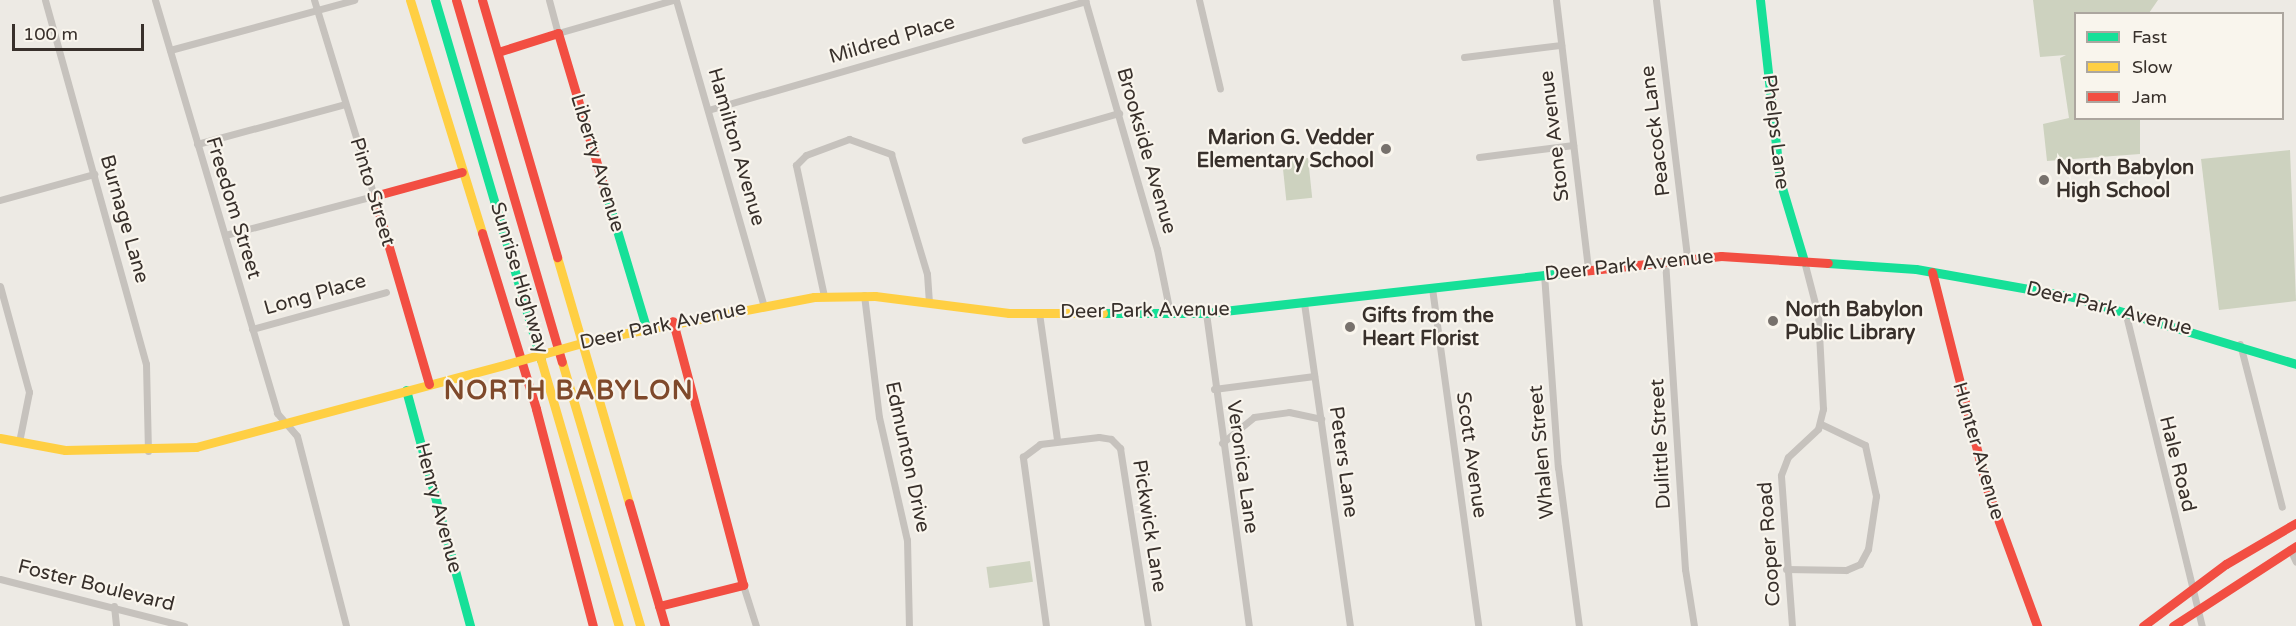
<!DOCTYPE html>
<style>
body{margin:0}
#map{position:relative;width:2296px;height:626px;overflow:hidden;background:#edeae4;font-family:"Varela Round",sans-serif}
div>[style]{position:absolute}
.green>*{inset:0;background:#cdd2bf;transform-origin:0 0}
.street>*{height:7px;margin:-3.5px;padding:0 3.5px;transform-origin:3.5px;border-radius:3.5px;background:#c6c2bd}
.fast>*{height:9px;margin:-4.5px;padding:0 4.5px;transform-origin:4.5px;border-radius:4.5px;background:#16e098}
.slow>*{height:9px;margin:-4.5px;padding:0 4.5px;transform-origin:4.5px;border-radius:4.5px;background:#ffcf43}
.jam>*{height:9px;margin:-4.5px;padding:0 4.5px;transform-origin:4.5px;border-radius:4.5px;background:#f24e42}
.slow-bridge>*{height:9px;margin:-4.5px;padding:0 4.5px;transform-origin:4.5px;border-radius:4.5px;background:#ffcf43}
.dots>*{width:16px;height:16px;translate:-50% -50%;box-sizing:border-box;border:3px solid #f9f5ed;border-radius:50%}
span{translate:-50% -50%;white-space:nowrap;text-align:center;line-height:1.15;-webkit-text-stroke:4.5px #f9f5ed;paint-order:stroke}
.street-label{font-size:20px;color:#38302b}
.poi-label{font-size:20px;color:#38302b;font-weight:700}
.right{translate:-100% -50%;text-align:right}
.left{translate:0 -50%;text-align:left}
.district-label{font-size:26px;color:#7f492b;font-weight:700;letter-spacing:1.5px}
.legend{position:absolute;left:2074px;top:12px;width:210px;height:108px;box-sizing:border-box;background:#f9f5ed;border:2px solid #aca69f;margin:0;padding:8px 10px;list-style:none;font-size:18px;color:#38302b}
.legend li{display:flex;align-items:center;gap:12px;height:30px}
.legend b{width:30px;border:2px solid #aca69f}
.scale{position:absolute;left:12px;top:24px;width:132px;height:27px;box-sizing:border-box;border:3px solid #38302b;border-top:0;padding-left:8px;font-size:18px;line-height:21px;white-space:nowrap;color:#38302b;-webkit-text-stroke:4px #f9f5ed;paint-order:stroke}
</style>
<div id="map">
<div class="green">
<i style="clip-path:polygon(2033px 0,2158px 0,2149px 13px,2076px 14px,2076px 118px,2140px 119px,2140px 154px,2047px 161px,2043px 124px,2069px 118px,2060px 58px,2066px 55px,2040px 57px)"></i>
<i style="clip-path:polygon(2290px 150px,2296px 301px,2219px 310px,2201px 159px)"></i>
<i style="left:1308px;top:158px;width:40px;height:26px;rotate:84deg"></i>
<i style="left:1030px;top:561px;width:21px;height:44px;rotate:82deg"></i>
</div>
<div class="street">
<i style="left:45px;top:0;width:378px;rotate:74.5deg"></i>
<i style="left:146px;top:364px;width:87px;rotate:88.7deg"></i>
<i style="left:155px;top:0;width:431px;rotate:73.5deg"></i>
<i style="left:277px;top:413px;width:30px;rotate:49deg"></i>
<i style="left:297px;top:436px;width:196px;rotate:75.5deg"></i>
<i style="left:549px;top:0;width:34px;rotate:75deg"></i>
<i style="left:558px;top:33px;width:120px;rotate:-16deg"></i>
<i style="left:676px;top:0;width:316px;rotate:74deg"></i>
<i style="left:1085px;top:0;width:259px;rotate:73.9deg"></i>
<i style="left:1157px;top:249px;width:65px;rotate:78.5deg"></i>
<i style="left:1199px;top:0;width:91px;rotate:76.7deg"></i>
<i style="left:1556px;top:0;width:270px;rotate:83.2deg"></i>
<i style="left:1656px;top:0;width:260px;rotate:83.1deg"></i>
<i style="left:170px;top:50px;width:191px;rotate:-15.2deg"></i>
<i style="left:1464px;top:57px;width:98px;rotate:-7.1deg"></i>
<i style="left:708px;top:110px;width:393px;rotate:-16.1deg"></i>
<i style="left:1025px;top:140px;width:98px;rotate:-16deg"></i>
<i style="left:197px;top:144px;width:153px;rotate:-15.1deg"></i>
<i style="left:1479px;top:157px;width:95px;rotate:-7.3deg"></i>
<i style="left:0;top:200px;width:98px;rotate:-15.5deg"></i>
<i style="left:225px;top:235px;width:154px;rotate:-14.7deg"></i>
<i style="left:374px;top:196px;width:205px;rotate:-107deg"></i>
<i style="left:1665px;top:260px;width:310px;rotate:86.3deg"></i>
<i style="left:1685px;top:569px;width:58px;rotate:81deg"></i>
<i style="left:1544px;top:274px;width:194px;rotate:85.9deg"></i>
<i style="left:1558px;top:467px;width:160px;rotate:82.5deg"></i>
<i style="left:0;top:286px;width:110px;rotate:74.7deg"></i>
<i style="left:29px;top:392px;width:51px;rotate:101.3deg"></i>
<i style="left:1432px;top:288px;width:341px;rotate:82.2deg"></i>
<i style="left:864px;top:295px;width:123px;rotate:83deg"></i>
<i style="left:879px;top:417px;width:126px;rotate:77.2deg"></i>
<i style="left:907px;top:540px;width:86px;rotate:88.7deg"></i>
<i style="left:824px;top:296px;width:134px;rotate:-102.1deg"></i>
<i style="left:796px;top:165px;width:14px;rotate:-45deg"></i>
<i style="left:806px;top:155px;width:46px;rotate:-20.4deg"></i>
<i style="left:849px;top:139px;width:45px;rotate:19.7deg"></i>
<i style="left:891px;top:154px;width:125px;rotate:73.3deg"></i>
<i style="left:927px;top:274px;width:29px;rotate:86deg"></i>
<i style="left:1304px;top:303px;width:326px;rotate:81.9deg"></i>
<i style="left:2125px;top:311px;width:324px;rotate:76.3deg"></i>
<i style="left:1039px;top:313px;width:128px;rotate:81.9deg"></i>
<i style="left:1206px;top:313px;width:316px;rotate:82.2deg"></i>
<i style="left:252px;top:329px;width:139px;rotate:-15.4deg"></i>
<i style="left:2240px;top:344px;width:168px;rotate:75.6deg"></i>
<i style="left:1214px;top:389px;width:101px;rotate:-7.4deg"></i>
<i style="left:1222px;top:443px;width:41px;rotate:-39.1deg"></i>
<i style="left:1254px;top:417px;width:35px;rotate:-8deg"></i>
<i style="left:1289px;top:412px;width:33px;rotate:12deg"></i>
<i style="left:2290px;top:549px;width:14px;rotate:65deg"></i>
<i style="left:1786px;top:569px;width:60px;rotate:1deg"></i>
<i style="left:1846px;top:570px;width:15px;rotate:-23deg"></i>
<i style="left:1860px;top:564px;width:17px;rotate:-62deg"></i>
<i style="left:1868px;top:549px;width:54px;rotate:-81.4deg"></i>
<i style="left:1876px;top:496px;width:52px;rotate:-102.2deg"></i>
<i style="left:1865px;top:445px;width:49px;rotate:-154.5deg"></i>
<i style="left:0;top:579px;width:190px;rotate:14.3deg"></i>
<i style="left:743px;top:585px;width:43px;rotate:72.4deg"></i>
<i style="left:114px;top:606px;width:20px;rotate:84deg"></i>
<i style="left:1046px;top:626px;width:171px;rotate:-97.8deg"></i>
<i style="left:1023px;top:457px;width:21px;rotate:-37deg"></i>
<i style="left:1040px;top:444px;width:59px;rotate:-6.8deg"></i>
<i style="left:1099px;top:437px;width:12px;rotate:9deg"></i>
<i style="left:1111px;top:439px;width:13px;rotate:45deg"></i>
<i style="left:1120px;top:448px;width:180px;rotate:81.1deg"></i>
<i style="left:1792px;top:626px;width:151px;rotate:-94.2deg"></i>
<i style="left:1781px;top:475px;width:19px;rotate:-69deg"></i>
<i style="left:1788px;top:457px;width:41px;rotate:-43deg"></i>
<i style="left:1818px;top:429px;width:21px;rotate:-76deg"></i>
<i style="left:1823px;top:409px;width:94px;rotate:-93deg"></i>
<i style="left:1818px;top:315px;width:56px;rotate:-104.5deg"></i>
</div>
<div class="fast">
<i style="left:435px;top:0;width:375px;rotate:73.6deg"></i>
<i style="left:1760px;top:0;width:182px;rotate:83.7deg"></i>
<i style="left:1780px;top:181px;width:84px;rotate:73.3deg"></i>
<i style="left:607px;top:197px;width:136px;rotate:73.3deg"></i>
<i style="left:1828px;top:263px;width:88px;rotate:3.9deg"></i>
<i style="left:1916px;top:269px;width:159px;rotate:10.1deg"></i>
<i style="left:2073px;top:297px;width:233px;rotate:16.7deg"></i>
<i style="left:1103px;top:313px;width:103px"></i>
<i style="left:1206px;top:313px;width:369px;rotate:-6.4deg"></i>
<i style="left:406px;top:390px;width:245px;rotate:74.8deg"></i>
</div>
<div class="slow">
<i style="left:410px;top:0;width:244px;rotate:72.8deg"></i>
<i style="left:557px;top:257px;width:256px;rotate:73.7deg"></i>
<i style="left:596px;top:339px;width:222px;rotate:-10.9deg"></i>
<i style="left:814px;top:297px;width:61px;rotate:-0.9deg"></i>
<i style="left:875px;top:296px;width:135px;rotate:7.2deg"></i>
<i style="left:1009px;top:313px;width:94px"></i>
<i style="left:541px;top:360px;width:277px;rotate:73.7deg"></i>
<i style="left:562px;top:362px;width:275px;rotate:73.5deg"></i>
<i style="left:0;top:438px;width:66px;rotate:10.5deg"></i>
<i style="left:65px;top:450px;width:131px;rotate:-1.3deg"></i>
<i style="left:196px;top:447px;width:322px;rotate:-14.9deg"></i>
</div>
<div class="jam">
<i style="left:456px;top:0;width:377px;rotate:73.7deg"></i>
<i style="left:482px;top:0;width:268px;rotate:73.7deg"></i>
<i style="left:498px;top:52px;width:63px;rotate:-17.6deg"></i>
<i style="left:558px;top:33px;width:171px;rotate:73.4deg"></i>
<i style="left:482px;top:233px;width:184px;rotate:72.9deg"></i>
<i style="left:536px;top:409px;width:224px;rotate:75.3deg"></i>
<i style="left:1573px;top:272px;width:149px;rotate:-6.2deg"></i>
<i style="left:1721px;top:256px;width:107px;rotate:3.7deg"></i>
<i style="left:1932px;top:272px;width:224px;rotate:75.8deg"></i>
<i style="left:1987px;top:489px;width:146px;rotate:69.9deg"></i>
<i style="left:429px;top:384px;width:196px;rotate:-106.3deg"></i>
<i style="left:374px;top:196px;width:91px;rotate:-15.3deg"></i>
<i style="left:629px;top:503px;width:128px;rotate:73.7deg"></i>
<i style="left:659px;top:606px;width:87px;rotate:-14deg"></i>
<i style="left:743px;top:585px;width:273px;rotate:-104.9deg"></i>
<i style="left:2143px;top:626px;width:104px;rotate:-36.8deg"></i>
<i style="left:2226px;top:564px;width:81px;rotate:-30.4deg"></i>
<i style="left:2173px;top:626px;width:147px;rotate:-33deg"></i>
</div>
<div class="slow-bridge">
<i style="left:507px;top:364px;width:92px;rotate:-15.7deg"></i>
</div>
<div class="dots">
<i style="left:1386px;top:149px;background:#77716c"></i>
<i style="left:2044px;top:180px;background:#77716c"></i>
<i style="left:1773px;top:321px;background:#77716c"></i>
<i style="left:1350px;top:327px;background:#77716c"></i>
</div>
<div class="street-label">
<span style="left:892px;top:40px;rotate:-16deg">Mildred Place</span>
<span style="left:1656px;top:131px;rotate:-97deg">Peacock Lane</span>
<span style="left:1775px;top:132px;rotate:83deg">Phelps Lane</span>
<span style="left:1555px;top:136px;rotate:-97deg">Stone Avenue</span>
<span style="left:736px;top:147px;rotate:74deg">Hamilton Avenue</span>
<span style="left:1146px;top:151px;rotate:74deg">Brookside Avenue</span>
<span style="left:597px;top:163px;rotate:73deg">Liberty Avenue</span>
<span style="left:372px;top:192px;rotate:73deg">Pinto Street</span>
<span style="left:233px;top:208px;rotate:73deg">Freedom Street</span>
<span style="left:124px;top:219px;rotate:74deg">Burnage Lane</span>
<span style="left:1629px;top:266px;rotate:-6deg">Deer Park Avenue</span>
<span style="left:519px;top:278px;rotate:73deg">Sunrise Highway</span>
<span style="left:315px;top:295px;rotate:-16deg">Long Place</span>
<span style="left:2109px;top:309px;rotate:14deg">Deer Park Avenue</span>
<span style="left:1145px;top:311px;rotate:-1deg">Deer Park Avenue</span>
<span style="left:663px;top:326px;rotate:-12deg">Deer Park Avenue</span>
<span style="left:1661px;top:444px;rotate:-93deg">Dulittle Street</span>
<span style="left:1978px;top:451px;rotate:74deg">Hunter Avenue</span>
<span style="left:1542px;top:452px;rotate:-95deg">Whalen Street</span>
<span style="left:1471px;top:455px;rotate:82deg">Scott Avenue</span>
<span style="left:907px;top:457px;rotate:78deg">Edmunton Drive</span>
<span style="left:1343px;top:462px;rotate:82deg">Peters Lane</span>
<span style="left:2177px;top:464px;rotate:76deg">Hale Road</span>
<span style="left:1242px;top:467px;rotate:82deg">Veronica Lane</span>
<span style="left:438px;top:508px;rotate:75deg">Henry Avenue</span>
<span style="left:1149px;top:526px;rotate:81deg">Pickwick Lane</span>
<span style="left:1770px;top:544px;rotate:-94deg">Cooper Road</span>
<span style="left:96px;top:586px;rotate:14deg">Foster Boulevard</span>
</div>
<div class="poi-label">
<span class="right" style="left:1374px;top:150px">Marion G. Vedder<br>Elementary School</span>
<span class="left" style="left:2056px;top:180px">North Babylon<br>High School</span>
<span class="left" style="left:1785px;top:322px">North Babylon<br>Public Library</span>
<span class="left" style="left:1362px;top:328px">Gifts from the<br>Heart Florist</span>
</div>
<div class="district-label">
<span style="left:569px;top:391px">NORTH BABYLON</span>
</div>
<ul class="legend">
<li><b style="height:8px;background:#16e098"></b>Fast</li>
<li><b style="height:8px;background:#ffcf43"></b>Slow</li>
<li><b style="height:8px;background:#f24e42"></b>Jam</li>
</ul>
<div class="scale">100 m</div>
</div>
